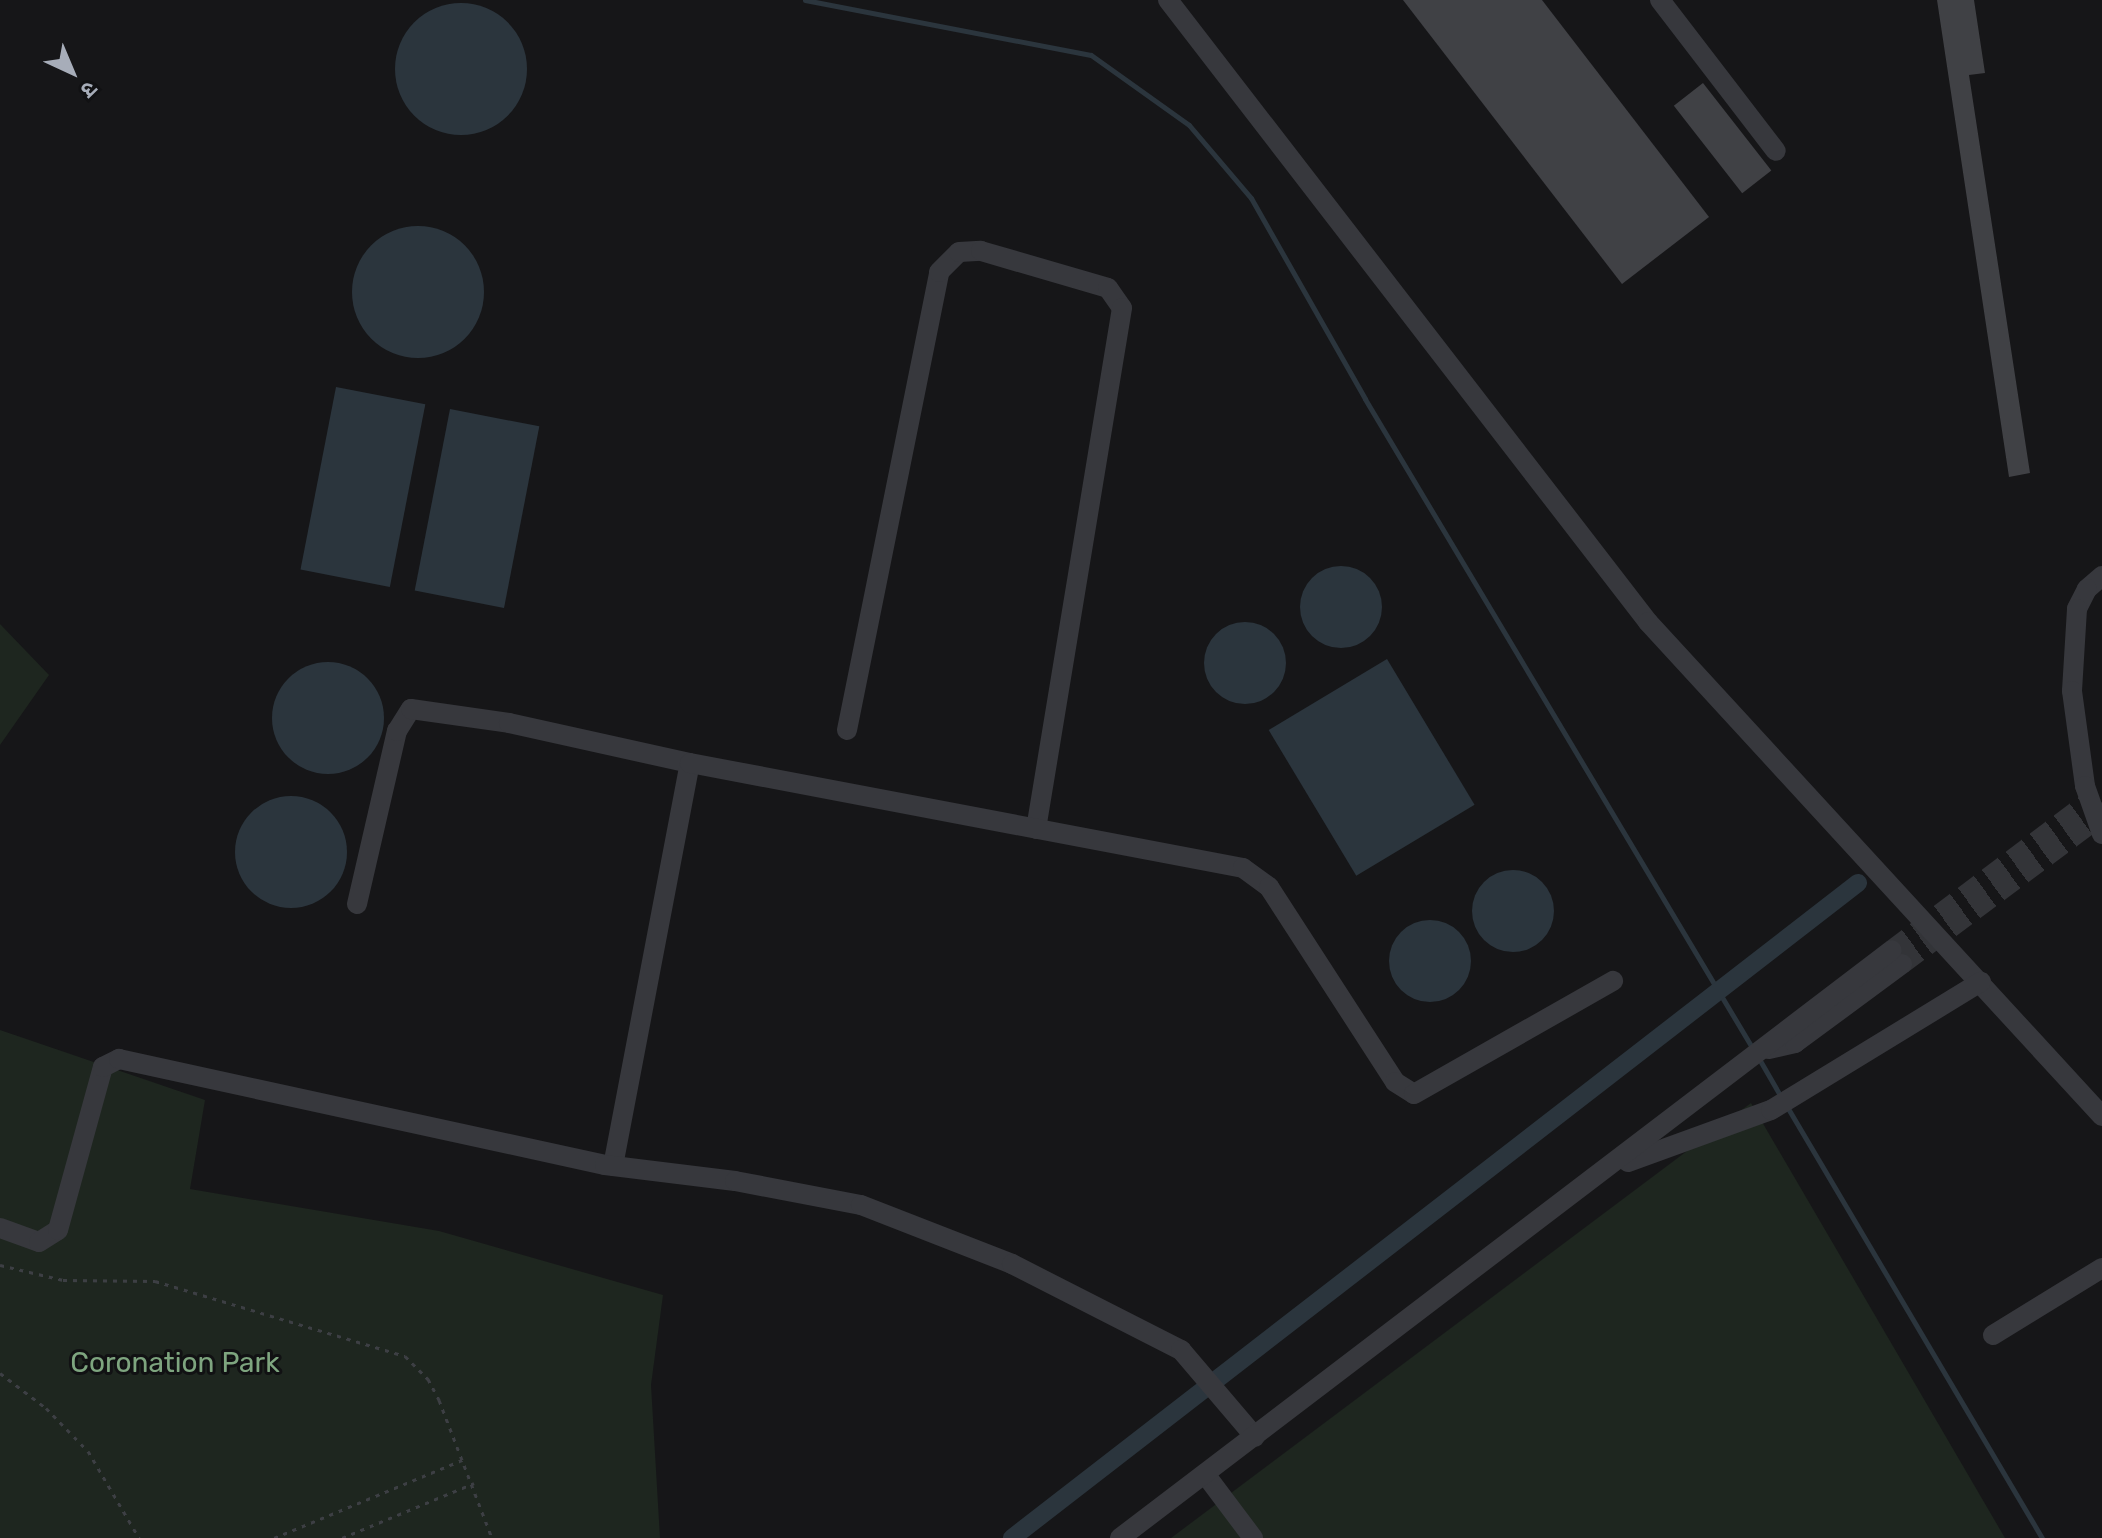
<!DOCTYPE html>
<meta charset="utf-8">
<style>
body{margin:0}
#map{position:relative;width:2102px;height:1538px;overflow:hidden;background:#161618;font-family:Rubik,"Noto Sans Devanagari",sans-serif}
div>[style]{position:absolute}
.green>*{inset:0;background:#1e261f}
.water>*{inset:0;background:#2b353d;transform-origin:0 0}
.round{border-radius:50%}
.stream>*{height:5px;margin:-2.5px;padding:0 2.5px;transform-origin:2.5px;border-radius:2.5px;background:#2b353d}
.canal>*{height:18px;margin:-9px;padding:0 9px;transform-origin:9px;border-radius:9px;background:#2b353d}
.building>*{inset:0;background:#404145;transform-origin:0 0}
.minor-tunnel>*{height:20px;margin-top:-10px;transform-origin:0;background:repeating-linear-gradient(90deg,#333438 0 20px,transparent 0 30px)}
.path>*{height:3px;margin-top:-1.5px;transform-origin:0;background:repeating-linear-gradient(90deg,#3d3f44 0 4px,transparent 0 10px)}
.minor>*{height:20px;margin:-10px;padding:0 10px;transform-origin:10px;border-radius:10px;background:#37383d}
span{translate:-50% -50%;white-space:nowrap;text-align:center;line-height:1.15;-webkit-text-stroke:6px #111113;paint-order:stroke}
.park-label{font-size:28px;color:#7ea57f}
.north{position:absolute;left:32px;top:32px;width:80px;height:80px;-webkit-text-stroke:6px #111113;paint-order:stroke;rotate:136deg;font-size:22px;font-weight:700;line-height:32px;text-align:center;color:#a7adb9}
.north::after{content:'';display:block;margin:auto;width:28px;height:36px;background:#a7adb9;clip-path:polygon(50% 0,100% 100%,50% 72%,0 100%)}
</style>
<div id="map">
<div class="green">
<i style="clip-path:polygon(0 624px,49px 675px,0 745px)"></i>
<i style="clip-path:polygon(0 1030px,205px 1100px,190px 1189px,439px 1231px,663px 1295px,651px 1385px,660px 1538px,0 1538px)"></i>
<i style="clip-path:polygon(1751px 1103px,2005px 1538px,1171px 1538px)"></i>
</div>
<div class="water">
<i class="round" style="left:395px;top:3px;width:132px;height:132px"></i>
<i class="round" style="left:352px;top:226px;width:132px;height:132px"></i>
<i style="left:336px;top:387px;width:91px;height:186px;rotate:11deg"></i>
<i style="left:450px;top:409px;width:91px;height:185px;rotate:11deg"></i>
<i class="round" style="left:1300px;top:566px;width:82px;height:82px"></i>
<i class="round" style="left:1204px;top:622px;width:82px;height:82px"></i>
<i style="left:1387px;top:659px;width:170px;height:138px;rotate:59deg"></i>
<i class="round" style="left:272px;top:662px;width:112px;height:112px"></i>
<i class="round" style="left:235px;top:796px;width:112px;height:112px"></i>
<i class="round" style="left:1472px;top:870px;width:82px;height:82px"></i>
<i class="round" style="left:1389px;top:920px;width:82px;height:82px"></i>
</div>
<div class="stream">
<i style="left:805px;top:0;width:291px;rotate:10.9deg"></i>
<i style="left:1091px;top:55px;width:120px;rotate:35.5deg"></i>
<i style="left:1189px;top:125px;width:96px;rotate:49.7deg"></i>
<i style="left:1251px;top:198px;width:231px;rotate:60.4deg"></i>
<i style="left:1365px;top:399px;width:757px;rotate:59.17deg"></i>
<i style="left:1758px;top:1057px;width:46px;rotate:60.1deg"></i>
<i style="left:1786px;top:1105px;width:503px;rotate:59.41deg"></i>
</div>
<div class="canal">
<i style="left:1012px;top:1538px;width:1070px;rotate:-37.75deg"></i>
</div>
<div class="building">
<i style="clip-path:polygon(1403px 0,1542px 0,1709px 217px,1622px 284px)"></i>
<i style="clip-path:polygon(1937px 0,1974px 0,1985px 73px,1969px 75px,2030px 473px,2009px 477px)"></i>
<i style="left:1703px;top:83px;width:111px;height:37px;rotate:52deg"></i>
</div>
<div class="minor-tunnel">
<i style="left:1892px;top:950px;width:256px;rotate:-37deg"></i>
<i style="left:1902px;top:964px;width:249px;rotate:-36.7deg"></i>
</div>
<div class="path">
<i style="left:0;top:1265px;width:65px;rotate:13.4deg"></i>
<i style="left:63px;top:1280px;width:92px;rotate:0.6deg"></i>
<i style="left:155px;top:1281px;width:261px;rotate:16.7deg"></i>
<i style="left:405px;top:1356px;width:33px;rotate:45deg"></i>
<i style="left:428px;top:1379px;width:24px;rotate:62deg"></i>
<i style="left:439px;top:1400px;width:148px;rotate:69deg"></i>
<i style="left:0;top:1373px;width:58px;rotate:37.3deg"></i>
<i style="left:46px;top:1408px;width:60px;rotate:45.7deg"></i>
<i style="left:88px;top:1451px;width:101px;rotate:59.6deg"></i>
<i style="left:274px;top:1538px;width:204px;rotate:-22.5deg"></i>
<i style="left:342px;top:1538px;width:143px;rotate:-22.6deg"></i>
</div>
<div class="minor">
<i style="left:1168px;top:0;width:786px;rotate:52.34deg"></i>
<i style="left:1648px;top:622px;width:671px;rotate:47.42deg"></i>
<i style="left:1660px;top:0;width:190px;rotate:52.5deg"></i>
<i style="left:2102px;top:576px;width:20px;rotate:139deg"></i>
<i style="left:2087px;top:589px;width:22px;rotate:117deg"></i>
<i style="left:2077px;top:609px;width:82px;rotate:93.5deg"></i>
<i style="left:2072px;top:691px;width:96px;rotate:82.2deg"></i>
<i style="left:2085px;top:786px;width:51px;rotate:70.5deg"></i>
<i style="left:847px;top:730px;width:467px;rotate:-78.6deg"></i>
<i style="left:939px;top:272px;width:28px;rotate:-45deg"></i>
<i style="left:959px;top:252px;width:22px;rotate:-3deg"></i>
<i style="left:981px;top:251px;width:132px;rotate:16.2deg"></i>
<i style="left:1108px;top:288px;width:24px;rotate:55deg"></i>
<i style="left:1122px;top:308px;width:528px;rotate:99.37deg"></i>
<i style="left:357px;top:904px;width:178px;rotate:-77deg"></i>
<i style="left:397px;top:731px;width:26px;rotate:-58deg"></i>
<i style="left:411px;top:709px;width:99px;rotate:8.1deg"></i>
<i style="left:509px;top:723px;width:185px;rotate:12.5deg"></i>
<i style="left:1769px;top:1049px;width:27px;rotate:-13deg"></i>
<i style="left:1795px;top:1043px;width:133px;rotate:-36.4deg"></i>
<i style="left:1628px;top:1162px;width:152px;rotate:-20deg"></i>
<i style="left:1771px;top:1110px;width:246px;rotate:-31.4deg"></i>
<i style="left:613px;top:1166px;width:410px;rotate:-79.2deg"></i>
<i style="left:690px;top:763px;width:563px;rotate:10.75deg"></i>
<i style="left:1243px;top:868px;width:32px;rotate:36deg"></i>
<i style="left:1269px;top:887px;width:232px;rotate:57.1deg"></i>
<i style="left:1395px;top:1082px;width:22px;rotate:32deg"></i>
<i style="left:1414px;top:1094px;width:229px;rotate:-29.6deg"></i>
<i style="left:0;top:1228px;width:41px;rotate:19.7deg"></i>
<i style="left:39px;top:1242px;width:22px;rotate:-32deg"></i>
<i style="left:58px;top:1230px;width:169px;rotate:-74.6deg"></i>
<i style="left:103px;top:1067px;width:18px;rotate:-27deg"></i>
<i style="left:119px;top:1059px;width:497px;rotate:12.3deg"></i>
<i style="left:605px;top:1165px;width:131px;rotate:7deg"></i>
<i style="left:735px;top:1181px;width:128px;rotate:10.8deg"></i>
<i style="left:861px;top:1205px;width:162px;rotate:21.3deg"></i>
<i style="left:1012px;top:1264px;width:190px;rotate:27deg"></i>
<i style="left:1181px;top:1350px;width:114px;rotate:49.6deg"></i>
<i style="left:1993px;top:1335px;width:128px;rotate:-31.6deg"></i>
<i style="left:1205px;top:1474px;width:80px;rotate:53.1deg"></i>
<i style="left:1120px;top:1538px;width:970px;rotate:-37.3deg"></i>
</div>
<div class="park-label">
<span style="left:175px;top:1363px">Coronation Park</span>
</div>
<div class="north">उ</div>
</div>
